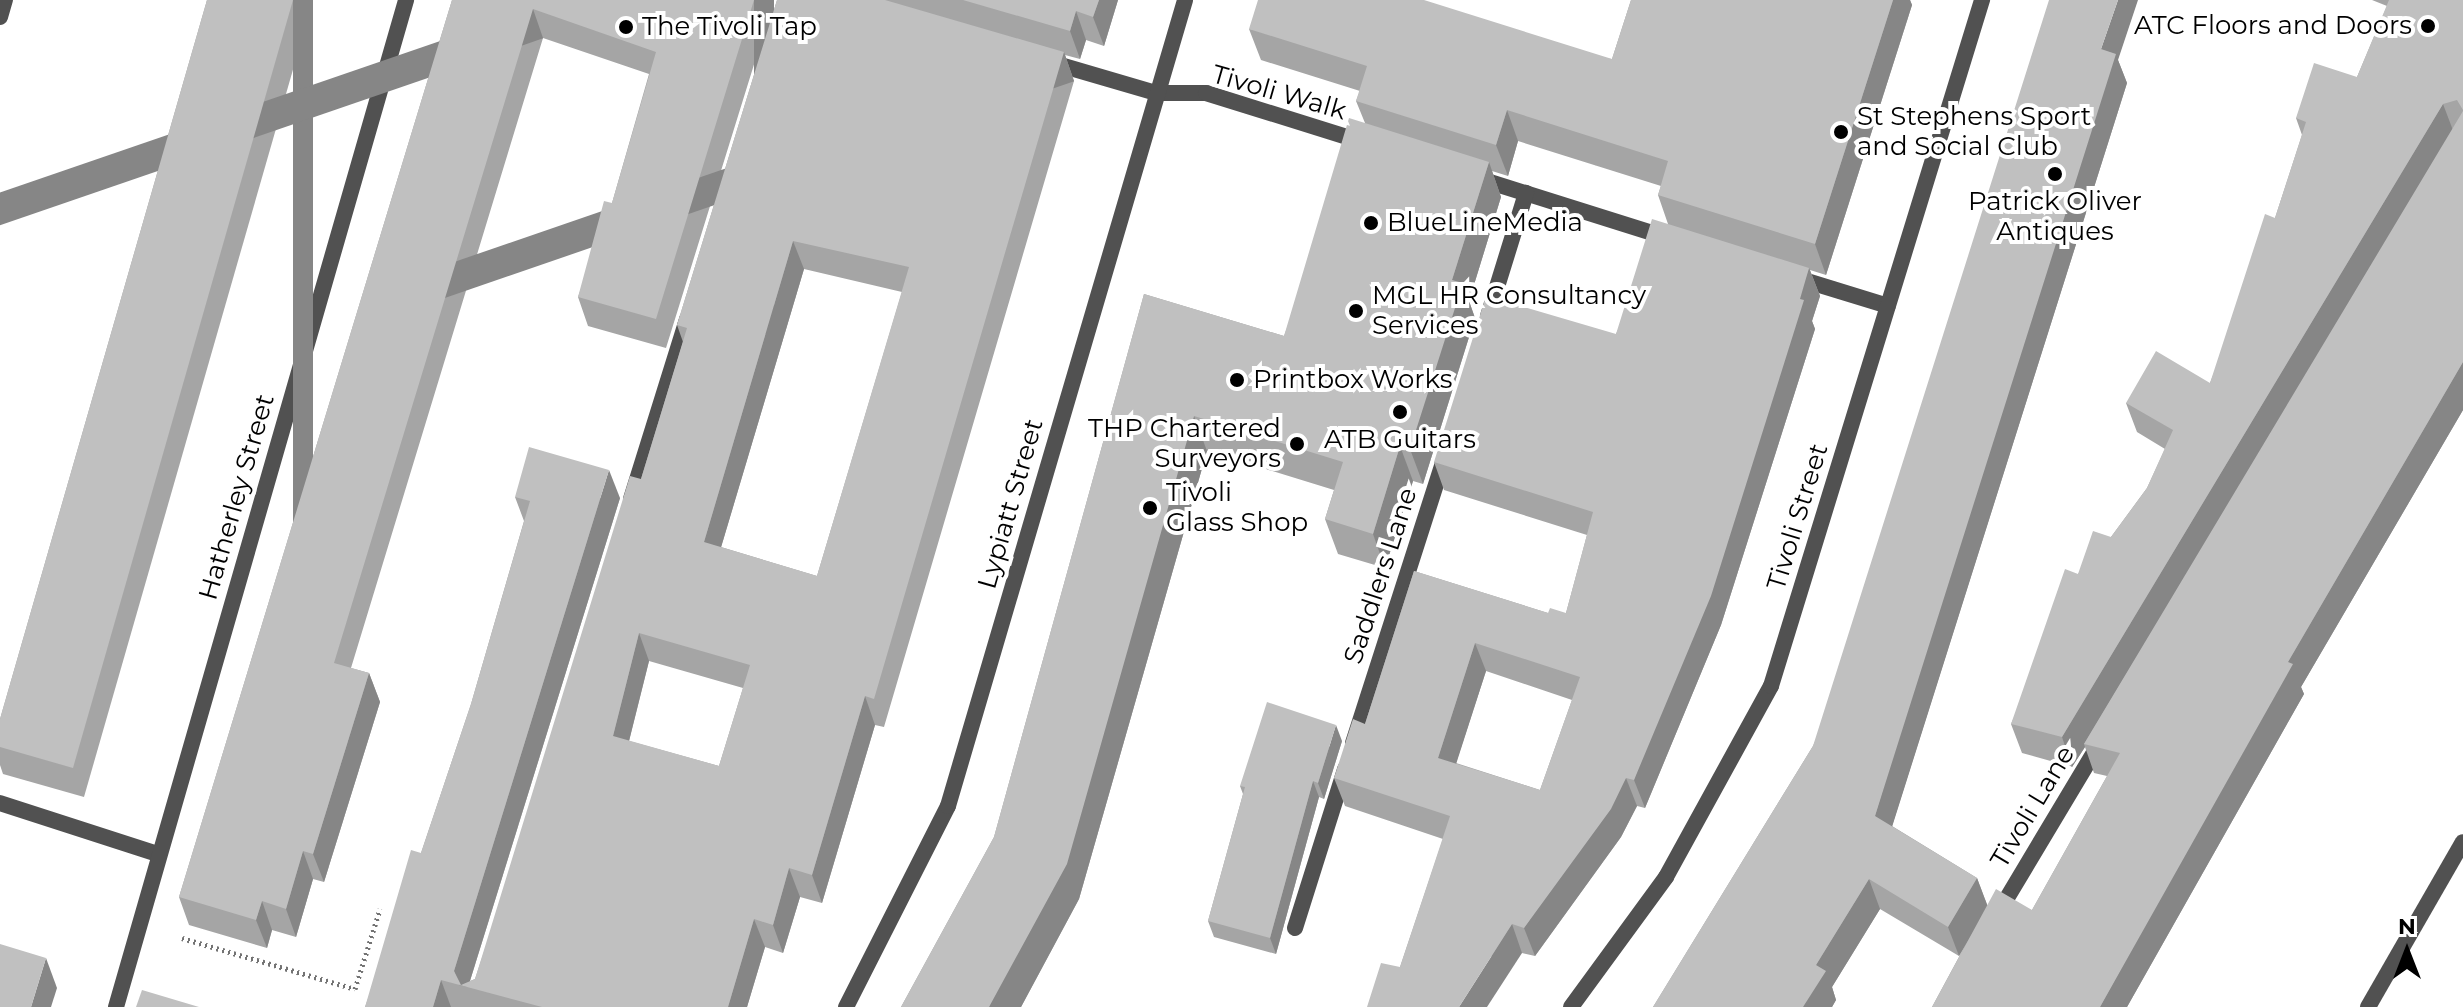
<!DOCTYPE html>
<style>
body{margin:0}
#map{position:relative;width:2463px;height:1007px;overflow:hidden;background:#fff;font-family:Montserrat,sans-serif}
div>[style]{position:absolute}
.path>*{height:5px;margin-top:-2.5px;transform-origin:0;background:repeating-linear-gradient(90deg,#737373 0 2px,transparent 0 6px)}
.minor>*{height:16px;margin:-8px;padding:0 8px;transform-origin:8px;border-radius:8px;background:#515151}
.wall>*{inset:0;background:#a5a5a5}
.shaded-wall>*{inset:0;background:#868686;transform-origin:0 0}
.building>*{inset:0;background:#c0c0c0}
.dots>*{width:22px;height:22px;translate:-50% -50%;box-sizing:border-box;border:4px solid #fff;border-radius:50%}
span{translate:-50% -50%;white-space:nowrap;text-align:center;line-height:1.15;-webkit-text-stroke:8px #fff;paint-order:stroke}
.poi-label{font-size:26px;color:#000}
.right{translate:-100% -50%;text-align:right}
.left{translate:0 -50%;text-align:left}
.street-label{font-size:26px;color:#000}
.north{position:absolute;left:2367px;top:911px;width:80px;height:80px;-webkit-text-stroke:6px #fff;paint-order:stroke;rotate:0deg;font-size:22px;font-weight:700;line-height:32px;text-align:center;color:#000}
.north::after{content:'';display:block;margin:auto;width:28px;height:36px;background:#000;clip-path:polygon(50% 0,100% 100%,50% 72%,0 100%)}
</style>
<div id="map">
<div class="path">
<i style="left:182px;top:938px;width:180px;rotate:16.4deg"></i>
<i style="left:355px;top:989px;width:84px;rotate:-72.6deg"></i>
</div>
<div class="minor">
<i style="left:0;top:17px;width:18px;rotate:-74deg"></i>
<i style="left:1050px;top:62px;width:110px;rotate:16.3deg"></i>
<i style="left:1156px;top:93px;width:50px"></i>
<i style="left:1206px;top:93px;width:164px;rotate:17.3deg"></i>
<i style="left:1477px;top:178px;width:200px;rotate:17.4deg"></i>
<i style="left:1797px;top:278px;width:95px;rotate:17.1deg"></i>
<i style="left:1488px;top:316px;width:129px;rotate:-72.8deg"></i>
<i style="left:631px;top:499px;width:189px;rotate:-72.7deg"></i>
<i style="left:1353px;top:743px;width:301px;rotate:-72.2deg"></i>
<i style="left:0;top:803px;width:166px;rotate:17.9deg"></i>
<i style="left:1998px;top:913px;width:200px;rotate:-59.1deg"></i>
<i style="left:1295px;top:928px;width:167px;rotate:-72.5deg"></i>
<i style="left:116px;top:1007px;width:1048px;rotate:-73.93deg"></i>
<i style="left:846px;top:1007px;width:225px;rotate:-63.1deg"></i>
<i style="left:948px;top:806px;width:840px;rotate:-73.61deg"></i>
<i style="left:1571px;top:1007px;width:161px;rotate:-53.8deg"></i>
<i style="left:1666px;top:877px;width:218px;rotate:-61.2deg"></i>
<i style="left:1771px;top:686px;width:718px;rotate:-72.9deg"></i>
<i style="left:2368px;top:1007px;width:190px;rotate:-60.1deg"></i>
</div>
<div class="wall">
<i style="clip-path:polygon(207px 0,313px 0,84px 797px,3px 774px,0 765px,0 719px)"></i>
<i style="clip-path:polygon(452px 0,774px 0,666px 348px,588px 326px,578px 297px,612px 203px,649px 74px,543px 38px,351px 668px,369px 673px,380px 702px,324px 882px,313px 879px,296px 937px,272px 930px,267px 948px,189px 925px,179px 897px)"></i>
<i style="clip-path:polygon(evenodd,777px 0,1118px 0,1104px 46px,1086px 40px,1080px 59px,1065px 55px,1074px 81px,884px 727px,875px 725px,822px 903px,800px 897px,783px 953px,765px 947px,747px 1007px,365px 1007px,421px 853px,471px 704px,524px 521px,515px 497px,620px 498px,470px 981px,475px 979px,641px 479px,683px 342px,677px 325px,777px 0,804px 269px,902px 292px,817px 576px,721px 547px,804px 269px,777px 0,649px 661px,743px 688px,719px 766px,629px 741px,649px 661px)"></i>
<i style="clip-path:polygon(evenodd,1631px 0,1910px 0,1912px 5px,1826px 275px,1810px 270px,1820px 296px,1812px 321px,1815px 329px,1721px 625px,1645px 808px,1637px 806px,1621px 837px,1535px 956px,1522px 953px,1400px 967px,1443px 839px,1345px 806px,1334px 778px,1365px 724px,1414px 571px,1548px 613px,1566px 613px,1587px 535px,1444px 490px,1434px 462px,1616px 334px,1668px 224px,1658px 195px,1661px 186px,1518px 141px,1508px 176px,1492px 171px,1501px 197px,1469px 301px,1475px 318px,1423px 484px,1413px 481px,1385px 568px,1338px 554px,1325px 519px,1334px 490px,1207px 451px,1079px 899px,1021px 1007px,901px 1007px,994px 837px,1144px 294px,1284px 336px,1365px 123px,1356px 101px,1360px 91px,1261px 60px,1249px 29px,1612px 59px,1631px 0,1486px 671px,1572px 700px,1540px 790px,1456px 763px,1486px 671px)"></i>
<i style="clip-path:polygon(2372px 0,2463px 0,2463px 410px,2301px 687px,2304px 694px,2127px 1007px,1932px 1007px,1967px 942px,1959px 956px,1880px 909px,1832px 987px,1836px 1000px,1832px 1007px,1653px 1007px,1813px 746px,2118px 60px,2127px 83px,1892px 826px,1977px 878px,1987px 905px,2032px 910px,2107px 776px,2094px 773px,2085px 747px,2072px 767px,2022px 753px,2011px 724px,2078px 574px,2111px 537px,2147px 488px,2165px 449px,2137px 432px,2126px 403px,2210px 383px,2275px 218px,2302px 135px,2296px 118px,2357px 77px,2387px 6px)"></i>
<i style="clip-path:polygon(1342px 741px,1324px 799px,1319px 797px,1276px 954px,1214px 937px,1208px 921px,1243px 794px,1240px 786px)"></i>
</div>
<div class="shaded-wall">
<i style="left:293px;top:0;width:20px;height:799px"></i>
<i style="left:754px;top:0;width:20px;height:334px"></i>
<i style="clip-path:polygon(1099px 0,1118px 0,1104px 46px,1093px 17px)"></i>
<i style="clip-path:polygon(1893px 0,1910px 0,1912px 5px,1826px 275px,1815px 244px)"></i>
<i style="clip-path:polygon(2118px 0,2138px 0,2118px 60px,2127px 83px,1886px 846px,1875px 816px,2101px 49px)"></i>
<i style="left:533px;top:9px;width:31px;height:684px;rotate:71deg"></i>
<i style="clip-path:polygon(1076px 11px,1086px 40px,1080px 59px,1070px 31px)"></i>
<i style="left:1064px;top:52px;width:31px;height:674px;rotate:71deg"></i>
<i style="clip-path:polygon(2443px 104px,2454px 133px,2084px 744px,2085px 747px,2072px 767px,2062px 737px)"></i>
<i style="clip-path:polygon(1507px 110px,1518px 141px,1508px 176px,1496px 145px)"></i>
<i style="clip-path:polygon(1489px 162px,1501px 197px,1469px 301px,1475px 318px,1423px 484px,1410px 449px,1452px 280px)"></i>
<i style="clip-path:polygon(793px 241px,804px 269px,714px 571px,704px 542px)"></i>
<i style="clip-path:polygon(1809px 268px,1820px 296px,1812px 321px,1815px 329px,1721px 625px,1645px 808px,1634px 780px)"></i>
<i style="clip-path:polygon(2463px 362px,2463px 410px,2301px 687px,2304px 694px,2127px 1007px,2100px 1007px,2288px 662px)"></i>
<i style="clip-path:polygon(1194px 416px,1207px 451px,1079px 899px,1021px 1007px,989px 1007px)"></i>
<i style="clip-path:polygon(1400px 446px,1413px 481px,1385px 568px,1373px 534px)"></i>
<i style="clip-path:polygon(609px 470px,620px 498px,468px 987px,459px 985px,454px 971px)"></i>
<i style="clip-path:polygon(639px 633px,649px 661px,623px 765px,613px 736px)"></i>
<i style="clip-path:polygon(1475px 643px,1486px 671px,1449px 786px,1438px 758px)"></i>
<i style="clip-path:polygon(369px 673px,380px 702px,324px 882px,313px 854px)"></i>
<i style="clip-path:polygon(865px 696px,875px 725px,822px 903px,812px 875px)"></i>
<i style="clip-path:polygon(1336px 725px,1342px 741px,1324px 799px,1318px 783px)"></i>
<i style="clip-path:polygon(1626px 778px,1637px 806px,1621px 837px,1535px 956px,1524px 928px)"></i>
<i style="clip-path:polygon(1313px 781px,1319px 797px,1276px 954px,1270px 938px)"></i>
<i style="clip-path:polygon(303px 851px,313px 879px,296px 937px,286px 909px)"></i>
<i style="clip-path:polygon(789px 868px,800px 897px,783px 953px,773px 925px)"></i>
<i style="clip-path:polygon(1977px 878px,1988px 907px,1959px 956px,1948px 927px)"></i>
<i style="clip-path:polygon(1869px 879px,1880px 909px,1832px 987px,1836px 1000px,1832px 1007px,1803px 1007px,1816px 965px)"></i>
<i style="clip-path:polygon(262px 901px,272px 930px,267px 948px,256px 920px)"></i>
<i style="clip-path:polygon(754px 919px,765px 947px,747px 1007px,728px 1007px)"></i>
<i style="clip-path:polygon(1512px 924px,1522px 953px,1487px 1007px,1459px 1007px)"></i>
<i style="clip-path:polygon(46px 958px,57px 988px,51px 1007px,31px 1007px)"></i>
<i style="clip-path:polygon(441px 980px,451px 1007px,433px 1007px)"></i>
</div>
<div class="building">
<i style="clip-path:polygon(207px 0,293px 0,73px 768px,0 747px,0 719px)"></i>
<i style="clip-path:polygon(452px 0,754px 0,656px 319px,578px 297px,604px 201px,612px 203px,656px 52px,533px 9px,334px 663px,369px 673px,313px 854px,303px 851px,286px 909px,262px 901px,256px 920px,179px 897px)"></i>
<i style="clip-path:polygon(evenodd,777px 0,885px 0,1064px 52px,874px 699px,865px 696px,812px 875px,789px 868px,773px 925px,754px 919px,728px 1007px,542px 1007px,441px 980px,433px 1007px,365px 1007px,411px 850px,421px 853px,471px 704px,530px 501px,515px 497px,529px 447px,609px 470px,454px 971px,461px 985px,475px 979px,630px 476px,641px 479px,687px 328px,677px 325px,777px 0,793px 241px,909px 267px,817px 576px,704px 542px,793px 241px,777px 0,639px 633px,750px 665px,719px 766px,613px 736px,639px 633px)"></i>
<i style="clip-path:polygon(963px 0,1099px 0,1093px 17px,1076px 11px,1070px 31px)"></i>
<i style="clip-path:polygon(1258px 0,1424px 0,1612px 59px,1631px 0,1893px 0,1815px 244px,1658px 195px,1668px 161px,1507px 110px,1496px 145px,1356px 101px,1367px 66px,1249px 29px)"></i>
<i style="clip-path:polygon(2049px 0,2118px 0,2101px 49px,2116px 54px,1875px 816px,1977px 878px,1948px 927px,1869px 879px,1816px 965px,1826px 971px,1803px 1007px,1653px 1007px,1813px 746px)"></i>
<i style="clip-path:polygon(2389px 0,2463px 0,2463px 110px,2457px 100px,2443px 104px,2062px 737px,2011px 724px,2065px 569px,2078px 574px,2093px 531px,2111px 537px,2147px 488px,2173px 430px,2126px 403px,2156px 351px,2210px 383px,2265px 214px,2275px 218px,2306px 122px,2296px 118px,2314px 63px,2357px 77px)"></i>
<i style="clip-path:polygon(2463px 111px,2463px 362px,2288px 662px,2293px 664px,2100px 1007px,1932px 1007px,1996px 889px,2032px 910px,2120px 753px,2084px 744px)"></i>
<i style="clip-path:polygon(1349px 118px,1489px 162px,1452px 280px,1463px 283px,1410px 449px,1400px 446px,1373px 534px,1325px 519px,1343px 462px,1194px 416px,1067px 864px,989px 1007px,901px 1007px,994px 837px,1144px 294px,1284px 336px)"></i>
<i style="clip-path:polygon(evenodd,1652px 219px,1809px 268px,1800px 299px,1804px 300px,1711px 596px,1634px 780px,1626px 778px,1611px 809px,1524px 928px,1512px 924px,1459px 1007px,1367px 1007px,1381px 963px,1400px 967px,1450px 816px,1334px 778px,1353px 719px,1365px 724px,1414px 571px,1548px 613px,1550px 608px,1566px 613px,1593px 512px,1434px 462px,1486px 296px,1616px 334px,1652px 219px,1475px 643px,1580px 677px,1540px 790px,1438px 758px,1475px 643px)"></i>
<i style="clip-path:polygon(1267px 702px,1336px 725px,1318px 783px,1313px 781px,1270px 938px,1208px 921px,1245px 787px,1240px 786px)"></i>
<i style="clip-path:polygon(0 944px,46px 958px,31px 1007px,0 1007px)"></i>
<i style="clip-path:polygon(142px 990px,199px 1007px,136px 1007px)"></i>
</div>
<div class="dots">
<i style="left:2428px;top:26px;background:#000"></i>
<i style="left:626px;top:27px;background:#000"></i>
<i style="left:1841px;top:132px;background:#000"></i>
<i style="left:2055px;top:174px;background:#000"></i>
<i style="left:1371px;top:223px;background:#000"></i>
<i style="left:1356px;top:311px;background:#000"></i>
<i style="left:1237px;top:380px;background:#000"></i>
<i style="left:1400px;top:412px;background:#000"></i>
<i style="left:1297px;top:444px;background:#000"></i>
<i style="left:1150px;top:508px;background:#000"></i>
</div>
<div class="poi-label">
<span class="right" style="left:2412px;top:26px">ATC Floors and Doors</span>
<span class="left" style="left:642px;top:27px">The Tivoli Tap</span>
<span class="left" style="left:1857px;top:132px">St Stephens Sport<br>and Social Club</span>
<span style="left:2055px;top:217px">Patrick Oliver<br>Antiques</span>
<span class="left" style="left:1387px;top:223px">BlueLineMedia</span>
<span class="left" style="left:1372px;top:311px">MGL HR Consultancy<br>Services</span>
<span class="left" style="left:1253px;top:380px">Printbox Works</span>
<span class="right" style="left:1281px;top:444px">THP Chartered<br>Surveyors</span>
<span style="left:1400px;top:440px">ATB Guitars</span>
<span class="left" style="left:1166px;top:508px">Tivoli<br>Glass Shop</span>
</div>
<div class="street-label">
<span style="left:1279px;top:93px;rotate:16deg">Tivoli Walk</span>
<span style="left:237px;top:497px;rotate:-74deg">Hatherley Street</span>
<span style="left:1011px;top:504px;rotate:-74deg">Lypiatt Street</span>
<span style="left:1798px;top:517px;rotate:-73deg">Tivoli Street</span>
<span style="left:1381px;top:576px;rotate:-72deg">Saddlers Lane</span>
<span style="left:2033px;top:807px;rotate:-59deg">Tivoli Lane</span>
</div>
<div class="north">N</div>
</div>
